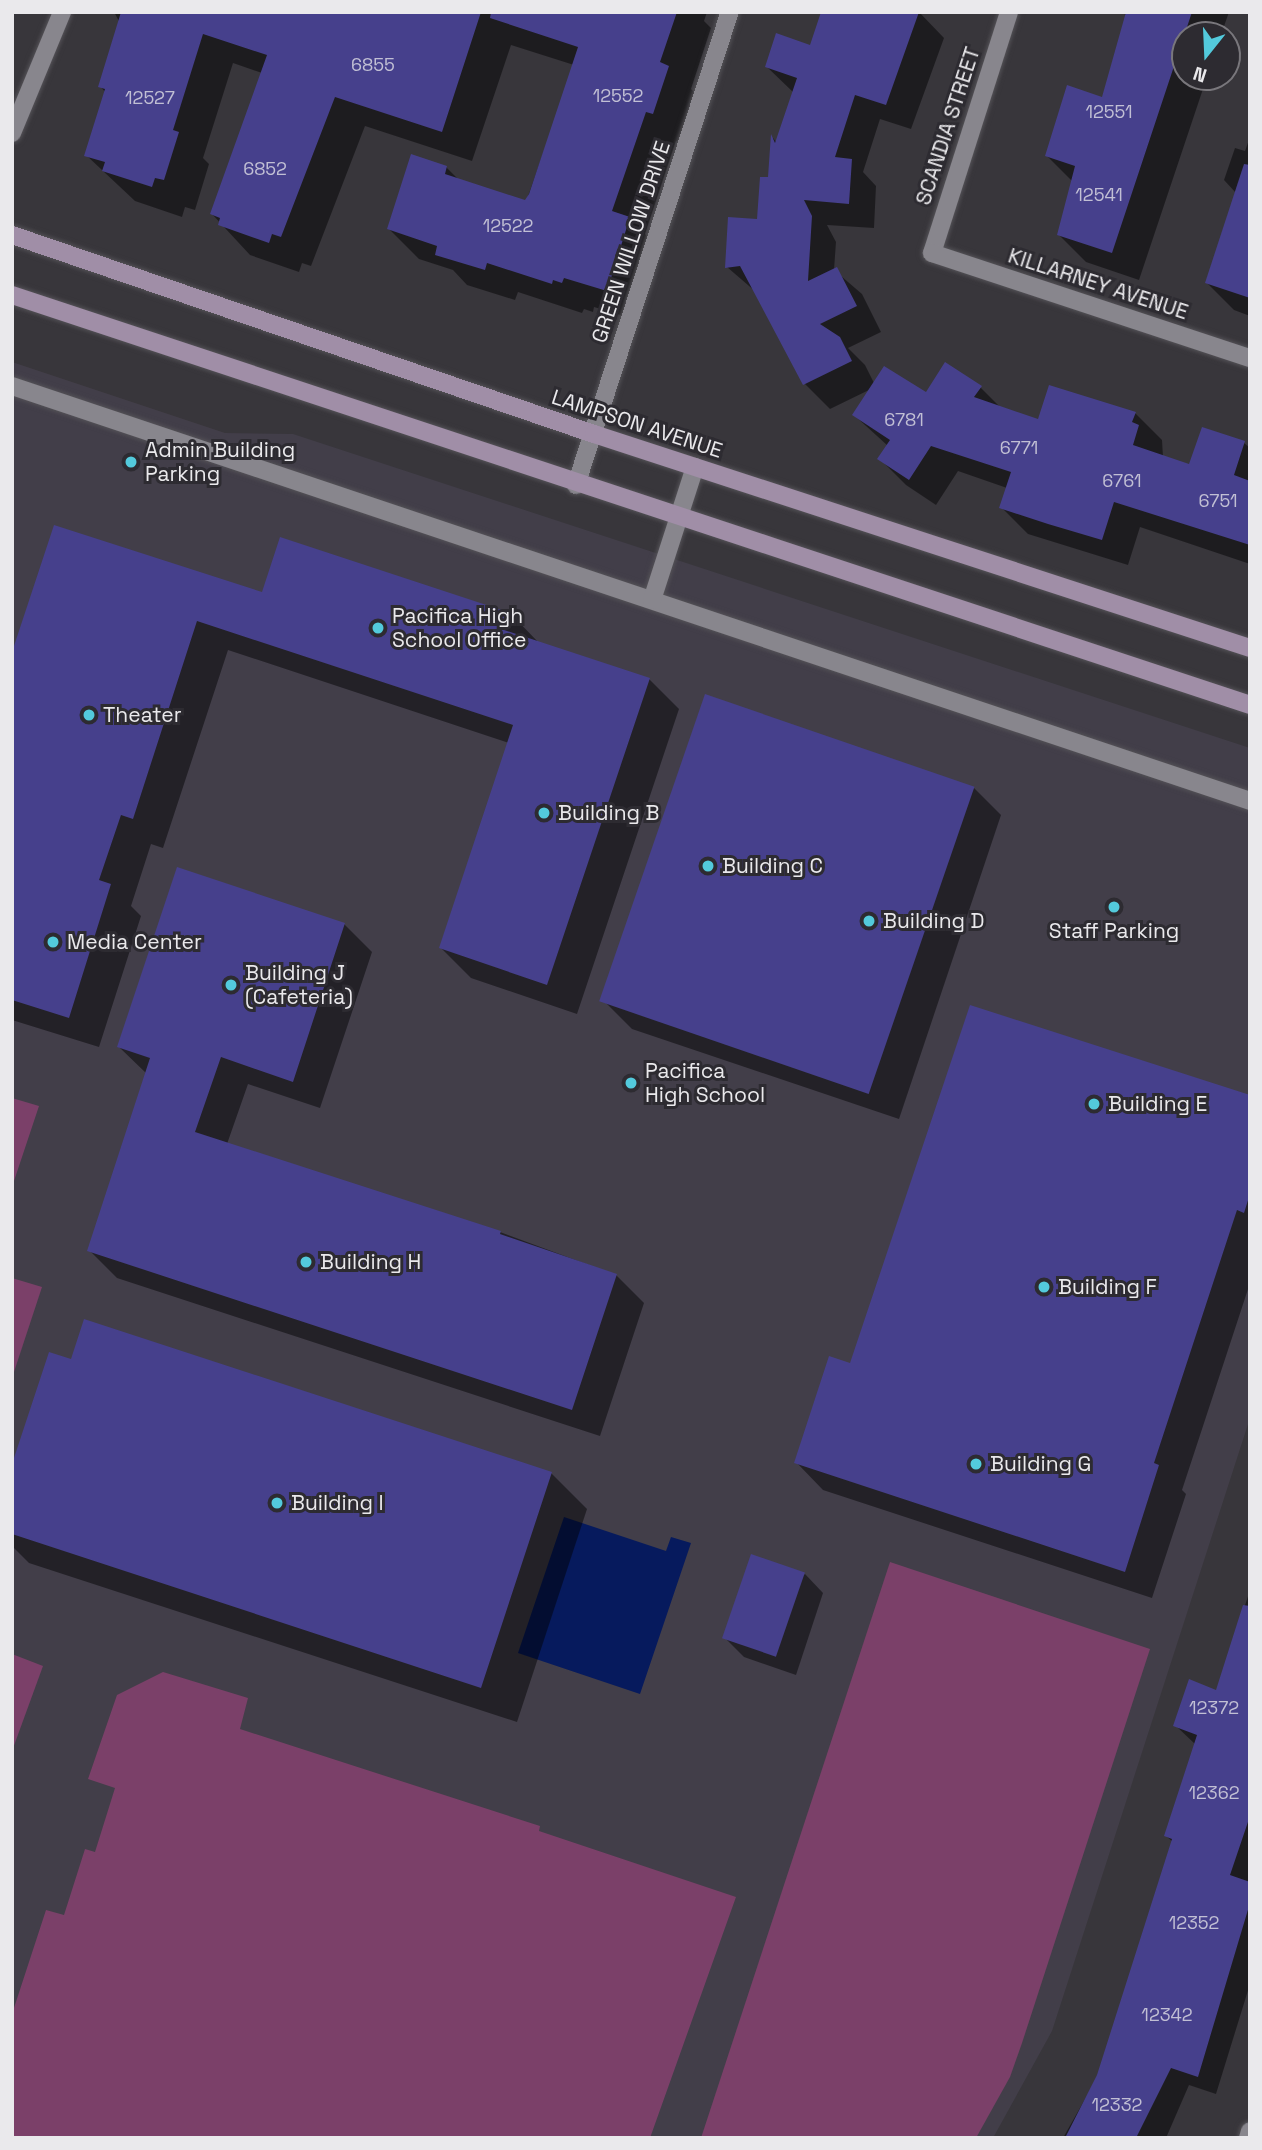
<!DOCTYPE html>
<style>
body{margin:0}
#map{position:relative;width:1262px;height:2150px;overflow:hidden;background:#38363b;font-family:"Space Grotesk",sans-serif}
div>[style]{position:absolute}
.built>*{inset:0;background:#423e49}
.green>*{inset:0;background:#7b4069}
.water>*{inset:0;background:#061a5d}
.shadow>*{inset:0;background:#0007}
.building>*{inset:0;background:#46408c;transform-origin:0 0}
.roads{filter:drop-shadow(0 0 2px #545257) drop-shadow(0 0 2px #545257)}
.lane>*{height:18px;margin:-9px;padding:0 9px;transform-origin:9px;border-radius:9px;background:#88868d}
.street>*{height:18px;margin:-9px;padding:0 9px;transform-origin:9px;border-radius:9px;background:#88868d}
.secondary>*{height:18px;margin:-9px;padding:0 9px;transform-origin:9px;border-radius:9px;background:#a08ea7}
.dots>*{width:19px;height:19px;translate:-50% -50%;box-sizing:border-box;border:4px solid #2d2b31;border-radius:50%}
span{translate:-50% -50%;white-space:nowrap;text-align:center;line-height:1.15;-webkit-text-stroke:6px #2d2b31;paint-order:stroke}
.number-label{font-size:18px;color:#c1bfd4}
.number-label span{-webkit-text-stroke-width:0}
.street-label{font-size:21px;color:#eae9ec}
.poi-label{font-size:21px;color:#eae9ec}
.left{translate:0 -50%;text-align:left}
.frame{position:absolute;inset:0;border:14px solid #eae9ec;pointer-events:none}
.north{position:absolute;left:1171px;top:21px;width:70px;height:70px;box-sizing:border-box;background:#2d2b31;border:2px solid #79777c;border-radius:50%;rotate:198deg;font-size:19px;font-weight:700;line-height:28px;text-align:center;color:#eae9ec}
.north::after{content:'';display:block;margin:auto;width:24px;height:32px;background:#53cadc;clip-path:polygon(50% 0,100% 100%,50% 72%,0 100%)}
</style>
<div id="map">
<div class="built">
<i style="clip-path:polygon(12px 362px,225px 433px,293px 434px,1250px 748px,1250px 1418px,1052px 2031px,993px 2138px,12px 2138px)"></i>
</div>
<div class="green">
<i style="clip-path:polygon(12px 1098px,39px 1106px,12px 1187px)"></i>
<i style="clip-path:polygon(12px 1278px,42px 1287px,12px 1378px)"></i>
<i style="clip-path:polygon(890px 1562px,1150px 1649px,1022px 2043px,1010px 2077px,976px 2138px,701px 2138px)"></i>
<i style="clip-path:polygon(12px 1654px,43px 1666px,12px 1751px)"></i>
<i style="clip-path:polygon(163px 1672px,248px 1698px,240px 1729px,540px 1826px,539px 1831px,736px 1897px,650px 2138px,12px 2138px,12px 2014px,46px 1910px,64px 1915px,85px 1849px,95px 1852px,115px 1788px,88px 1779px,117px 1695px)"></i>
</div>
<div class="water">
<i style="clip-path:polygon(564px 1517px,666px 1551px,671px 1537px,691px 1543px,640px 1694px,518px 1653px)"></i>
</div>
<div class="shadow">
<i style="clip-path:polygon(114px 12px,707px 12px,704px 21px,711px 28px,691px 89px,699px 97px,683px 143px,676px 141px,645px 234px,660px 249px,637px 320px,594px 307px,593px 312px,584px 309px,582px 313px,518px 292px,515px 300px,467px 285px,453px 270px,419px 259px,389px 229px,446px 167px,459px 180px,526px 202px,574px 65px,511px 45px,472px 161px,365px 126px,311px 266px,302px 263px,299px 272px,250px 255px,212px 214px,262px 73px,233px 63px,203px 158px,209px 164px,195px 210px,185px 207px,182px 217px,135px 201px,86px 155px,106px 93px,100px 86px,120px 23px)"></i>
<i style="clip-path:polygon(823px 12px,919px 12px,944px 38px,911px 129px,880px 119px,863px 172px,876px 186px,874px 228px,827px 225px,836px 242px,834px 270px,862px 294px,881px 332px,848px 348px,865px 365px,874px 383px,926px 395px,980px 387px,1001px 408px,1039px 421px,1135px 413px,1162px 440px,1163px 457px,1191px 467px,1244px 443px,1250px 448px,1250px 564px,1140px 527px,1128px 565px,1028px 534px,1001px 507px,1007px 488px,958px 471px,936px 505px,906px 485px,880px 459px,888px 446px,854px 415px,871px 389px,830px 409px,805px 384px,756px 292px,727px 267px,759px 221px,770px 178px,773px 138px,777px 143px,794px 93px,767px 67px,811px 47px)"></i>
<i style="clip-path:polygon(1123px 12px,1229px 12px,1221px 35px,1185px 35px,1185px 77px,1207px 77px,1139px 280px,1086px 262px,1059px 235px,1073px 182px,1047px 156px,1104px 100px,1126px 16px)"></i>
<i style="clip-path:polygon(1250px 137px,1250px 316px,1234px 310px,1207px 283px,1236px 193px,1224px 180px,1235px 148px,1245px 151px)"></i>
<i style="clip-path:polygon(281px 539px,511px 614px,539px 643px,649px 679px,679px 709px,577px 1014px,471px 978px,441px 948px,509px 743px,228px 650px,163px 848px,151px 844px,131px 906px,141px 916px,99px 1047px,12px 1020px,12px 657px,263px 594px)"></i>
<i style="clip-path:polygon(974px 788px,1001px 815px,899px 1119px,632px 1029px,604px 1001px)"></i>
<i style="clip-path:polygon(344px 924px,372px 952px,320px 1108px,248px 1084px,227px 1144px,500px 1232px,616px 1275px,644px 1303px,600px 1436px,117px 1278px,89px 1250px,147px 1074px,119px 1047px)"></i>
<i style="clip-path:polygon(1250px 1097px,1250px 1283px,1182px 1490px,1186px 1494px,1152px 1598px,823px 1490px,796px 1462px,851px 1365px)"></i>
<i style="clip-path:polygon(72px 1361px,551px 1473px,587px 1509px,517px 1722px,29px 1563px,12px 1546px,12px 1470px)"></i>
<i style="clip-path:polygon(805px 1574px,823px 1593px,796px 1675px,744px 1657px,725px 1638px)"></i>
<i style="clip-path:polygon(1250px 1590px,1250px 1984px,1216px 2094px,1189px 2085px,1166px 2138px,1063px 2138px,1098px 2076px,1173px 1842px,1166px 1836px,1196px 1745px,1175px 1725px,1217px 1692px)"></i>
</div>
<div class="building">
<i style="clip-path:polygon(121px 12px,481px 12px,442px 132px,335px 97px,281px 237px,272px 234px,269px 243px,218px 225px,220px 218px,210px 214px,267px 55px,203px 34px,173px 130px,179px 132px,164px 180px,155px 178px,152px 187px,102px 171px,105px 162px,84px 156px,105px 89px,98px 87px)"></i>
<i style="clip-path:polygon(491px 12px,677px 12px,660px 62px,669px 66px,653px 114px,646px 112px,612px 211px,630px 217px,607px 291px,564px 278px,562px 283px,553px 280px,552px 284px,487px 263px,485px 270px,435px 255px,437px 246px,387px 229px,411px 154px,447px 166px,445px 174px,525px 200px,529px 194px,578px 47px,490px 18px)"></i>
<i style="clip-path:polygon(821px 12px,919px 12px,886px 105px,855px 95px,835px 157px,852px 159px,849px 204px,804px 200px,812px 216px,808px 281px,837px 267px,857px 306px,820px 324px,840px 337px,852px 361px,803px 385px,740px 266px,725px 268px,728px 217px,757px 219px,760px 177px,768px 177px,771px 134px,775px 143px,797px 78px,765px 67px,776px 33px,810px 45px)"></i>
<i style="clip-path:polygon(1126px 12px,1192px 12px,1112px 253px,1057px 235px,1075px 166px,1045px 156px,1067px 85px,1102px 97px)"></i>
<i style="clip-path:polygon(1244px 164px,1250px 165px,1250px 298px,1205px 283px)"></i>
<i style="clip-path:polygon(945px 362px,982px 386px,974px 397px,1038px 419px,1049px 385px,1136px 412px,1132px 422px,1139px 425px,1133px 445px,1189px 464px,1202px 427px,1245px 441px,1234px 475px,1250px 481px,1250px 545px,1114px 502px,1102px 540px,1048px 524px,999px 508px,1011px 472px,931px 446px,909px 480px,877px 459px,890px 440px,852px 415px,884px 366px,926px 392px)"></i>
<i style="clip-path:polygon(54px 525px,262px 592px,280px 537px,511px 613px,504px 630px,650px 678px,547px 985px,439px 948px,513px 725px,197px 621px,133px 819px,121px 815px,99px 880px,111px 884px,69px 1018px,12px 1000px,12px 652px)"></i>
<i style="left:705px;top:694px;width:285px;height:325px;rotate:19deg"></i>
<i style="clip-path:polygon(177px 867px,345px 923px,293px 1082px,221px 1057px,195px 1132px,501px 1231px,500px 1234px,617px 1274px,572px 1410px,87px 1251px,150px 1058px,117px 1047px)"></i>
<i style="clip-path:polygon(970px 1005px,1250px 1095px,1250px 1194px,1244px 1213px,1237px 1210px,1154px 1463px,1159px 1465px,1125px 1572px,794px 1463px,829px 1356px,850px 1363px)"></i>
<i style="clip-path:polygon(84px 1319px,552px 1472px,481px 1688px,12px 1534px,12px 1464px,49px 1352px,71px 1359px)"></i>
<i style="left:751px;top:1554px;width:57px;height:89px;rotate:19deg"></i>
<i style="clip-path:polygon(1243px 1605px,1250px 1606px,1250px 1816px,1230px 1875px,1250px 1882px,1250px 1903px,1198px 2077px,1171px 2068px,1136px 2138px,1065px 2138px,1097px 2075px,1172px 1839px,1164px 1836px,1197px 1735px,1173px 1726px,1189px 1679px,1216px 1690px)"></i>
</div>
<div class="roads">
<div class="lane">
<i style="left:12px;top:386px;width:1306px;rotate:18.53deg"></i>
<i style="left:652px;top:600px;width:140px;rotate:-72.1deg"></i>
</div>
<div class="street">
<i style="left:1009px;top:12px;width:253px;rotate:107.7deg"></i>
<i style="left:932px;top:253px;width:335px;rotate:18.3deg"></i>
<i style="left:12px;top:133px;width:131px;rotate:-67.5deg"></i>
<i style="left:576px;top:485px;width:497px;rotate:-72deg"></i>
<i style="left:1248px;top:2138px;width:7px;rotate:-74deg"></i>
</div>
<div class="secondary">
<i style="left:12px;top:235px;width:615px;rotate:18.88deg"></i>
<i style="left:594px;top:434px;width:690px;rotate:18.07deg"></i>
<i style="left:12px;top:295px;width:1304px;rotate:18.32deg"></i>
</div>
</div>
<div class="dots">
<i style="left:131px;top:462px;background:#53cadc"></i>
<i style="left:378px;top:628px;background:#53cadc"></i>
<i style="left:89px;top:715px;background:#53cadc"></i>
<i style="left:544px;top:813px;background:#53cadc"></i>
<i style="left:708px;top:866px;background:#53cadc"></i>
<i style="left:1114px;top:907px;background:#53cadc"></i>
<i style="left:869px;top:921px;background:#53cadc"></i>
<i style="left:53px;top:942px;background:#53cadc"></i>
<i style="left:231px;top:985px;background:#53cadc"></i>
<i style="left:631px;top:1083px;background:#53cadc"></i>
<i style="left:1094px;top:1104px;background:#53cadc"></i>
<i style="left:306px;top:1262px;background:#53cadc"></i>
<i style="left:1044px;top:1287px;background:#53cadc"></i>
<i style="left:976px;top:1464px;background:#53cadc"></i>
<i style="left:277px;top:1503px;background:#53cadc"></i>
</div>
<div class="number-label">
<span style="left:373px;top:65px">6855</span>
<span style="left:618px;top:96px">12552</span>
<span style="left:150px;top:98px">12527</span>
<span style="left:1109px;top:112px">12551</span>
<span style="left:265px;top:169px">6852</span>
<span style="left:1099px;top:195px">12541</span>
<span style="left:508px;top:226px">12522</span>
<span style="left:904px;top:420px">6781</span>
<span style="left:1019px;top:448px">6771</span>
<span style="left:1122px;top:481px">6761</span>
<span style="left:1218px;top:501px">6751</span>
<span style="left:1214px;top:1708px">12372</span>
<span style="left:1214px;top:1793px">12362</span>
<span style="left:1194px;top:1923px">12352</span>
<span style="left:1167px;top:2015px">12342</span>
<span style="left:1117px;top:2105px">12332</span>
</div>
<div class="street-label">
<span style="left:948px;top:126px;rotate:-72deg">SCANDIA STREET</span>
<span style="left:631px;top:242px;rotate:-72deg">GREEN WILLOW DRIVE</span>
<span style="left:1098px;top:284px;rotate:18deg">KILLARNEY AVENUE</span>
<span style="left:637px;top:424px;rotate:18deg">LAMPSON AVENUE</span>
</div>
<div class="poi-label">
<span class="left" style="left:145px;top:462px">Admin Building<br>Parking</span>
<span class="left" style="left:392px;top:628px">Pacifica High<br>School Office</span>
<span class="left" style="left:103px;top:715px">Theater</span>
<span class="left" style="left:558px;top:813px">Building B</span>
<span class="left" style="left:722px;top:866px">Building C</span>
<span class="left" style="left:883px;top:921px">Building D</span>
<span style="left:1114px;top:931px">Staff Parking</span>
<span class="left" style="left:67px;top:942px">Media Center</span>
<span class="left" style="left:245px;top:985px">Building J<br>(Cafeteria)</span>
<span class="left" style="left:645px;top:1083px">Pacifica<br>High School</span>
<span class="left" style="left:1108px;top:1104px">Building E</span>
<span class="left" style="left:320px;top:1262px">Building H</span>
<span class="left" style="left:1058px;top:1287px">Building F</span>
<span class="left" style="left:990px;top:1464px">Building G</span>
<span class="left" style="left:291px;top:1503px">Building I</span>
</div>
<div class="frame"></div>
<div class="north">N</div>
</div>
